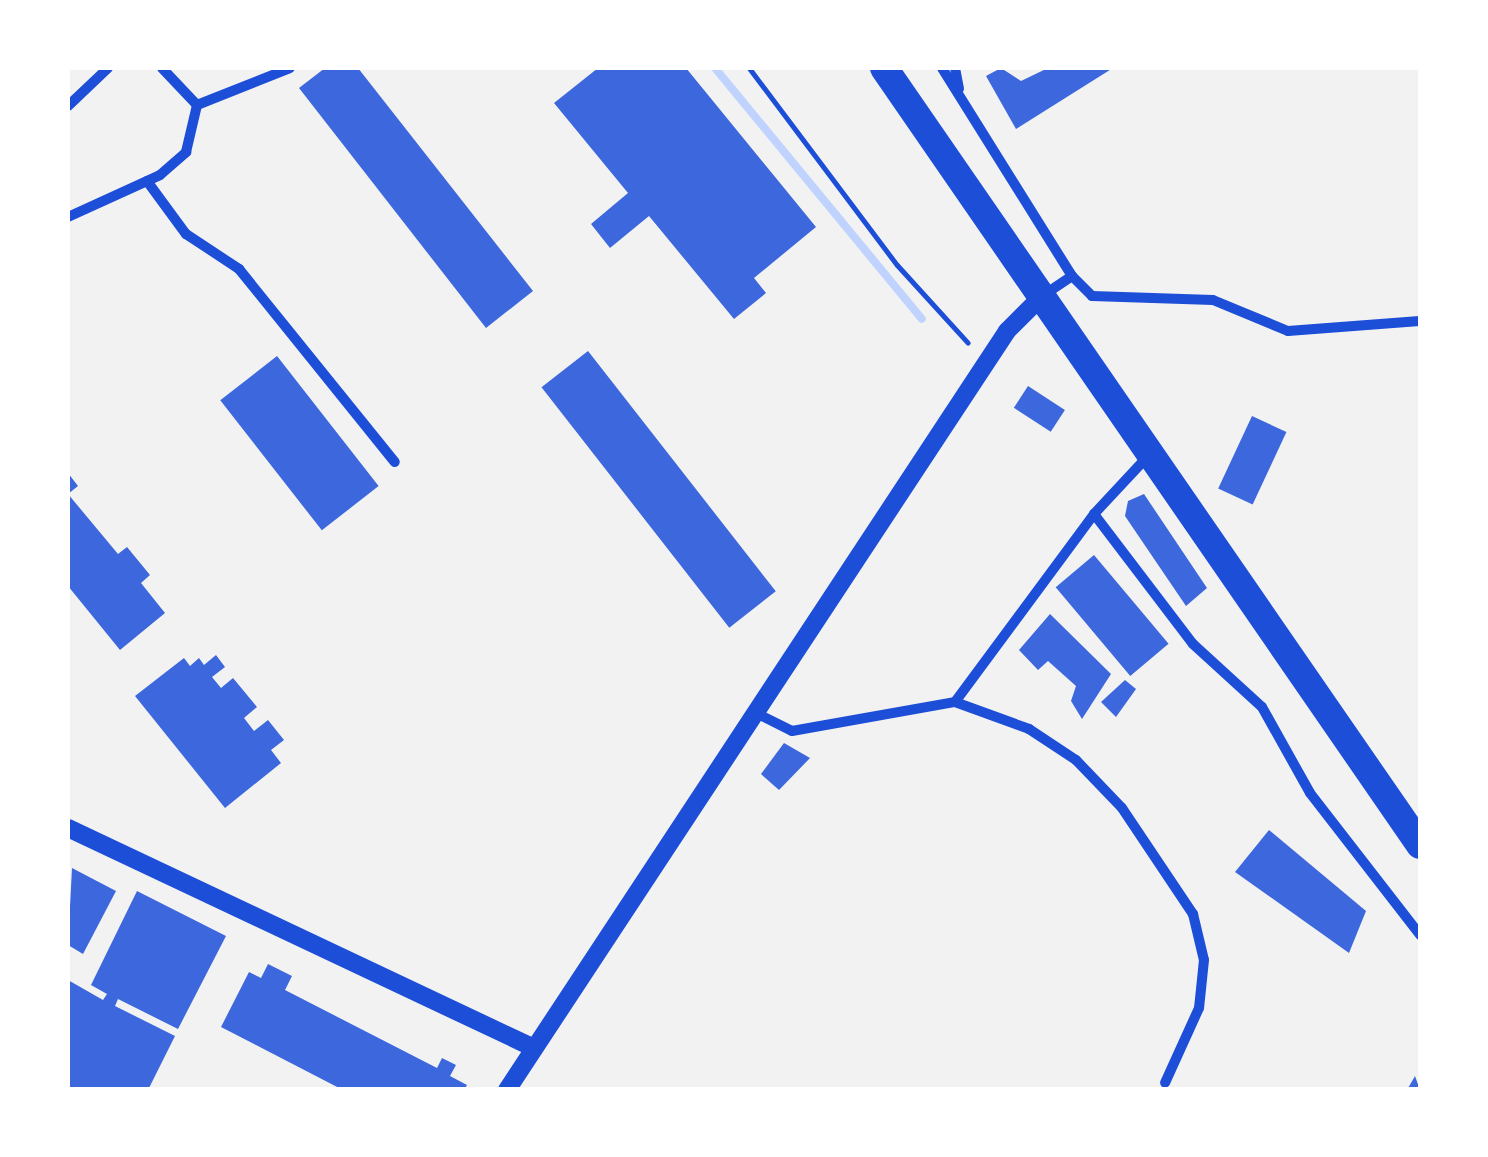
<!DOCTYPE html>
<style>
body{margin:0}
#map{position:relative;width:1488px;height:1157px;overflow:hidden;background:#f2f2f2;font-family:Mulish,sans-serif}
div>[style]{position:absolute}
.stream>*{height:8px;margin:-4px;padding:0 4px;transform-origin:4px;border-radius:4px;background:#bfd3fe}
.building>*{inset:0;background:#3d67dc;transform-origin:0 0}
.path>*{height:5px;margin:-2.5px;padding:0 2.5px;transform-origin:2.5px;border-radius:2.5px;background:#1d4ed8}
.minor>*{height:10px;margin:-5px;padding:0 5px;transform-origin:5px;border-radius:5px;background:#1d4ed8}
.tertiary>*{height:18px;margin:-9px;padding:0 9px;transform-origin:9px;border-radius:9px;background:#1d4ed8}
.trunk>*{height:28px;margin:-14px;padding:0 14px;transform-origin:14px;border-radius:14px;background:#1d4ed8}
span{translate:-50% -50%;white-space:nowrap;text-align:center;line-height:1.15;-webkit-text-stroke:8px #fff;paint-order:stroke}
.frame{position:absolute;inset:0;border:70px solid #fff;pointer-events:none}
</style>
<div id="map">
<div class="stream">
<i style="left:715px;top:68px;width:325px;rotate:50.5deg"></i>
</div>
<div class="building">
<i style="clip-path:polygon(325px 68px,358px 68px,533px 291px,486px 328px,299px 88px)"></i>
<i style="clip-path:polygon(598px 68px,686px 68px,816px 227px,754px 278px,766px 293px,734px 319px,649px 216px,610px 248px,591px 224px,628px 193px,554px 103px)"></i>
<i style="clip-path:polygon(1001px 68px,1021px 81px,1048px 68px,1113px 68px,1016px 129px,986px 76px)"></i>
<i style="left:588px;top:351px;width:305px;height:59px;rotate:52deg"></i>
<i style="left:277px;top:356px;width:165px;height:72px;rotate:52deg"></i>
<i style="left:1028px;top:386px;width:44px;height:26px;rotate:33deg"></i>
<i style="left:1252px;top:416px;width:38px;height:80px;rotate:25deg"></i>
<i style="clip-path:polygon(68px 473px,78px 486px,68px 494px,118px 554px,127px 547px,150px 575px,141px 583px,165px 613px,120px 650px,68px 586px)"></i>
<i style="clip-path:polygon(1144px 494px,1207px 588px,1186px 606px,1125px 516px,1128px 501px)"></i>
<i style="left:1094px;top:555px;width:116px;height:50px;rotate:50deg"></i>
<i style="clip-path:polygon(1050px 614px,1111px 674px,1082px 719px,1071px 701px,1076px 686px,1048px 661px,1038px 670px,1019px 650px)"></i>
<i style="clip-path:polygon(216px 655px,225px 667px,212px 677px,221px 688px,233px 678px,257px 707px,244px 718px,254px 731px,268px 720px,284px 740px,271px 750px,281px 763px,225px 808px,135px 696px,184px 658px,190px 666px,199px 658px,204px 665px)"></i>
<i style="clip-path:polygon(1125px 680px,1136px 689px,1116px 717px,1101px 702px)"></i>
<i style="clip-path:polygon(784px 743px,810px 758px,779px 790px,761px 774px)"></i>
<i style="clip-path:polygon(1269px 830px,1366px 911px,1349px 953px,1235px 872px)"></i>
<i style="clip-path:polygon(72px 868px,116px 891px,83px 954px,68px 945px)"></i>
<i style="clip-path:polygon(137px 891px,226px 936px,178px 1029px,118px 999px,115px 1006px,175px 1036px,148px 1090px,68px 1090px,68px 980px,103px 1000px,107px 994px,91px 985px)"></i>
<i style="clip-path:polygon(268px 964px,292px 976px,285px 990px,437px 1068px,442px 1058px,456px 1065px,450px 1076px,467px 1085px,464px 1090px,343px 1090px,221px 1027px,249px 972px,261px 978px)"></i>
<i style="clip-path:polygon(1415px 1076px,1420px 1090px,1407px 1090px)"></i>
</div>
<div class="path">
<i style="left:749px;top:68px;width:246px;rotate:53.1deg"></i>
<i style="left:897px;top:265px;width:105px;rotate:47.7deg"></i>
</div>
<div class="minor">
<i style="left:942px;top:68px;width:245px;rotate:58deg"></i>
<i style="left:1072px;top:276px;width:34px;rotate:146deg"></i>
<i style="left:955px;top:68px;width:21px;rotate:79deg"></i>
<i style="left:197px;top:105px;width:100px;rotate:-21.7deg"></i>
<i style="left:68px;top:106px;width:55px;rotate:-43.5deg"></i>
<i style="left:147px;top:181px;width:66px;rotate:53.7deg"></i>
<i style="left:186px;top:234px;width:64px;rotate:33.4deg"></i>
<i style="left:239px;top:269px;width:248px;rotate:51.1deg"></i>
<i style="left:68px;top:217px;width:101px;rotate:-24.5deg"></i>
<i style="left:160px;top:175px;width:35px;rotate:-41deg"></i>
<i style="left:186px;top:152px;width:48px;rotate:-76.8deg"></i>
<i style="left:197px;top:105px;width:51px;rotate:-133.4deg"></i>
<i style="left:1072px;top:276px;width:28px;rotate:45deg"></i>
<i style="left:1092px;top:296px;width:121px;rotate:1.9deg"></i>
<i style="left:1213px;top:300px;width:81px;rotate:22.5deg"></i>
<i style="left:1288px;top:331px;width:132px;rotate:-4.3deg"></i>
<i style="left:1094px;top:514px;width:163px;rotate:52.7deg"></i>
<i style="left:1193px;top:644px;width:93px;rotate:42.4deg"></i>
<i style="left:1262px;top:707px;width:98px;rotate:60.8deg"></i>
<i style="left:1310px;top:793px;width:180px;rotate:52.2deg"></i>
<i style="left:955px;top:702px;width:79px;rotate:20deg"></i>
<i style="left:1029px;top:729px;width:56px;rotate:33.4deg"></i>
<i style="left:1076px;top:760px;width:66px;rotate:46.2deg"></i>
<i style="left:1122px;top:808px;width:128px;rotate:56.2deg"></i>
<i style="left:1193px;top:914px;width:47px;rotate:76.6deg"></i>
<i style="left:1204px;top:960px;width:48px;rotate:95.9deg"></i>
<i style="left:1199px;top:1008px;width:82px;rotate:114.4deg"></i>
<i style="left:754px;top:712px;width:42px;rotate:26.6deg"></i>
<i style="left:792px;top:731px;width:166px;rotate:-10.1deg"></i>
<i style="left:955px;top:702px;width:234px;rotate:-53.5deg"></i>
<i style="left:1094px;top:514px;width:81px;rotate:-47deg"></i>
</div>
<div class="tertiary">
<i style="left:68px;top:828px;width:513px;rotate:25.27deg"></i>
<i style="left:507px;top:1090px;width:909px;rotate:-56.62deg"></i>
<i style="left:1007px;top:331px;width:47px;rotate:-45deg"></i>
</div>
<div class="trunk">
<i style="left:884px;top:68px;width:944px;rotate:55.4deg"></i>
</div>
<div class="frame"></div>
</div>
